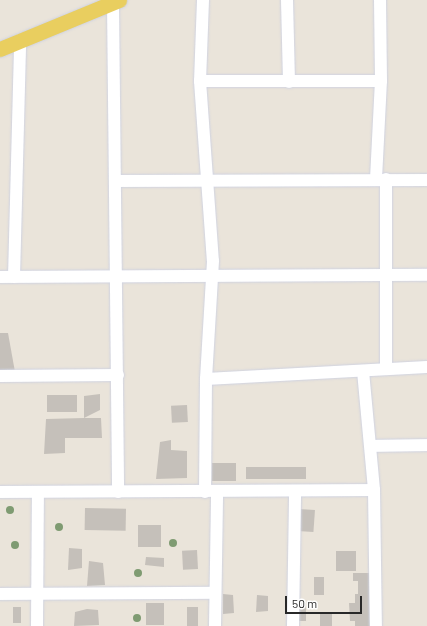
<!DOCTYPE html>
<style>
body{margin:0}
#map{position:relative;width:427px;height:626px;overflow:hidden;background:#eae4da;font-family:Barlow,sans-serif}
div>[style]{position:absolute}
.building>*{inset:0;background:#c5c0ba;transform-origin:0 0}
.roads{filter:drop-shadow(0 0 1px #cfd2e0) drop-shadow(0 0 1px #cfd2e0)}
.minor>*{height:12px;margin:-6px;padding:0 6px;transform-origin:6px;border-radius:6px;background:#fff}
.major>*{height:15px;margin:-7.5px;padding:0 7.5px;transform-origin:7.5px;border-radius:7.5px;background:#e9ce5f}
.trees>*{width:8px;height:8px;margin:-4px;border-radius:50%;background:#7f9b72}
span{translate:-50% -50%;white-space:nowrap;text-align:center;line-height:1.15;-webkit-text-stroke:3.5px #fff;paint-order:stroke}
.scale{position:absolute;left:285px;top:596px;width:77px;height:18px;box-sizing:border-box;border:2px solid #282828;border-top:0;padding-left:5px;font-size:12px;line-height:14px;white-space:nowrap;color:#282828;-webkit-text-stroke:3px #fff;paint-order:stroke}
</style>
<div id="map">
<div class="building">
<i style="clip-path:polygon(0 333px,8px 333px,15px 372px,0 370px)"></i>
<i style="clip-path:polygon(100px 394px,100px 410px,84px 418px,101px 418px,102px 438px,65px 438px,65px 453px,44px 454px,46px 419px,84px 418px,84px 396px)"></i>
<i style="left:47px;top:395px;width:30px;height:17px"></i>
<i style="left:187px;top:405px;width:17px;height:16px;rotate:87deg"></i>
<i style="clip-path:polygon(171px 440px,171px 450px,187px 451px,187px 478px,156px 479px,160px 442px)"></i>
<i style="left:212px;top:463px;width:24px;height:18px"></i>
<i style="left:306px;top:467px;width:12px;height:60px;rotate:90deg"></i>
<i style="left:85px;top:508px;width:41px;height:22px;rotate:1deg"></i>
<i style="left:299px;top:509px;width:16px;height:22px;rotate:4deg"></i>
<i style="left:138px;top:525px;width:23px;height:22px"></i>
<i style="clip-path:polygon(69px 548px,82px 549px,82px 568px,68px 570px)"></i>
<i style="left:197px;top:550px;width:19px;height:15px;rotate:87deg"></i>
<i style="left:336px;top:551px;width:20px;height:20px"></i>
<i style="clip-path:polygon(146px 557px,164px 558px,164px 567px,145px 565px)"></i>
<i style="clip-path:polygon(89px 561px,103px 563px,105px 585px,87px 586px)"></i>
<i style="clip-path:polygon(353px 573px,369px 573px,370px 626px,355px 626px,355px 621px,350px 621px,349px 603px,355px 603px,355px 594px,358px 594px,358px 581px,353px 581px)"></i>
<i style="left:314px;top:577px;width:10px;height:18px"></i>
<i style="clip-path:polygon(223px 594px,233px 595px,234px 613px,223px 614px)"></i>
<i style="clip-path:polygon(257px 595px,268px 596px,268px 611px,256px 612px)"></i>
<i style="left:146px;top:603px;width:18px;height:22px"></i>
<i style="left:299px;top:603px;width:7px;height:18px"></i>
<i style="left:13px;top:607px;width:8px;height:16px"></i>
<i style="left:198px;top:607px;width:19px;height:11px;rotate:90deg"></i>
<i style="clip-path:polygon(87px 609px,98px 610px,99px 625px,74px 626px,75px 612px)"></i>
<i style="left:332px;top:614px;width:12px;height:12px;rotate:90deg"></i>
</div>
<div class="roads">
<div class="minor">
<i style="left:203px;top:0;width:81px;rotate:92.1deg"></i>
<i style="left:200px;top:81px;width:180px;rotate:85.9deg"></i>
<i style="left:213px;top:261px;width:118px;rotate:93.4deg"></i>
<i style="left:206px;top:379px;width:113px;rotate:90.5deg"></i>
<i style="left:287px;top:0;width:82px;rotate:88.6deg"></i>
<i style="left:113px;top:3px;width:489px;rotate:89.4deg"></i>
<i style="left:200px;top:81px;width:181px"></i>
<i style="left:376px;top:179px;width:98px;rotate:-87.1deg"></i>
<i style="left:381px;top:81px;width:81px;rotate:-90.7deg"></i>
<i style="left:116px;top:181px;width:311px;rotate:-0.2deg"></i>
<i style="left:0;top:277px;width:427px;rotate:-0.3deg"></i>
<i style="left:14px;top:277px;width:237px;rotate:-88.5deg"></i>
<i style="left:386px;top:367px;width:188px;rotate:-90deg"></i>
<i style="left:363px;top:371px;width:120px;rotate:84.7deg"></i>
<i style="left:374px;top:490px;width:136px;rotate:89.2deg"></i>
<i style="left:0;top:376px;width:118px;rotate:-0.5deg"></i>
<i style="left:206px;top:379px;width:221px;rotate:-3.1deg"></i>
<i style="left:371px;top:446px;width:56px;rotate:-1deg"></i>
<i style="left:0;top:492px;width:374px;rotate:-0.3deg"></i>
<i style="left:0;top:594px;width:215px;rotate:-0.3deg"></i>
<i style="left:37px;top:626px;width:134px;rotate:-89.6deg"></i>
<i style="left:215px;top:626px;width:134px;rotate:-89.1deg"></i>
<i style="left:293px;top:626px;width:133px;rotate:-89.1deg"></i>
</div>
<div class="major">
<i style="left:0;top:49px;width:129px;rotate:-22.4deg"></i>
</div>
</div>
<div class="trees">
<i style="left:10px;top:510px"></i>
<i style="left:59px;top:527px"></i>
<i style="left:173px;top:543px"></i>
<i style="left:15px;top:545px"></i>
<i style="left:138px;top:573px"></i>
<i style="left:137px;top:618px"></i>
</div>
<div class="scale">50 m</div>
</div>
